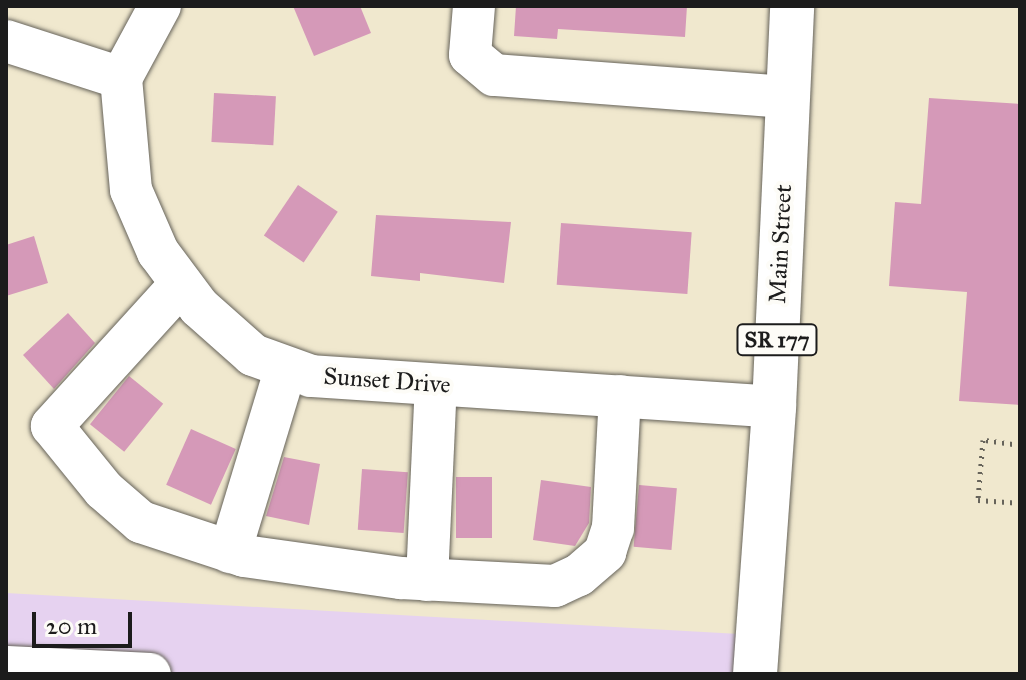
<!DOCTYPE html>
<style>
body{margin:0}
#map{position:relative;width:1026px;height:680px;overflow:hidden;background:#f0e8ce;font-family:"IM FELL Great Primer",serif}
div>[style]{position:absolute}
.built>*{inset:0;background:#e6d2f0}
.building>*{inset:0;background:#d599b8;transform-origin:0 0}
.path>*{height:5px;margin-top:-2.5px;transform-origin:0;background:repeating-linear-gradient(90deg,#66635a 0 2px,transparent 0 8px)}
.roads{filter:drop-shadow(0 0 2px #66635a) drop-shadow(0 0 2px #66635a)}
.minor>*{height:42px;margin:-21px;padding:0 21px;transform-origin:21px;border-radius:21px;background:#fff}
.major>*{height:44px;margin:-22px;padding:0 22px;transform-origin:22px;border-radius:22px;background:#fff}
span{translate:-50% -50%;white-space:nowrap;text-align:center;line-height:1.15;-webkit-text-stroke:8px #fdfcf7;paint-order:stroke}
.shield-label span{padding:2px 6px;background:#fdfcf7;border:2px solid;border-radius:6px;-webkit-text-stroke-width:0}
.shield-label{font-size:22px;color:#1c1c1c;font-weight:700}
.street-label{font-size:24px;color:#1c1c1c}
.frame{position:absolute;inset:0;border:8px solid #1c1c1c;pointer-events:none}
.scale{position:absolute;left:32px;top:612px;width:100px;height:36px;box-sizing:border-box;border:4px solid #1c1c1c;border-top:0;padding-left:10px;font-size:24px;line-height:28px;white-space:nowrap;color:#1c1c1c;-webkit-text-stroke:6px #fdfcf7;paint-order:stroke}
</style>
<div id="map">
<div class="built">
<i style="clip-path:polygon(6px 593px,757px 635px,755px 674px,6px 674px)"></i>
</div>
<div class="building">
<i style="clip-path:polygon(293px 6px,360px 6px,371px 33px,314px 56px)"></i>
<i style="clip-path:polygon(516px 6px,687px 6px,685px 37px,558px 29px,557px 39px,514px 36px)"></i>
<i style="left:214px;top:93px;width:62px;height:49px;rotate:3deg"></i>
<i style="clip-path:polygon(929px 98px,1020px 104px,1020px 405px,959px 401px,967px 292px,889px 286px,895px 202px,921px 204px)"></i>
<i style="left:298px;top:185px;width:48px;height:61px;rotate:34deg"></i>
<i style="clip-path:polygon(376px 215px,511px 222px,504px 283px,420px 273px,420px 281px,371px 276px)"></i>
<i style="left:561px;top:223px;width:131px;height:62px;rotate:4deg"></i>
<i style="clip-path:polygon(34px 236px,48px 283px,6px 296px,6px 245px)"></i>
<i style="clip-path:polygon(68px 313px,95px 343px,54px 389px,23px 355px)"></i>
<i style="left:129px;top:376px;width:44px;height:62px;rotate:39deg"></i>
<i style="left:191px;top:429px;width:49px;height:61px;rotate:24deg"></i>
<i style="clip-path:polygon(284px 457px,320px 464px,309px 525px,266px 516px)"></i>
<i style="left:362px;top:469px;width:46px;height:61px;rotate:4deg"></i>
<i style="left:456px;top:477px;width:36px;height:61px"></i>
<i style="clip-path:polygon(541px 480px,591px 487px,589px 523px,575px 546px,533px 540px)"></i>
<i style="left:639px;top:485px;width:38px;height:62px;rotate:5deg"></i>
</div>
<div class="path">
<i style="left:1020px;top:445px;width:37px;rotate:-172deg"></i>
<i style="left:983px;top:440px;width:60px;rotate:94.8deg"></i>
<i style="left:978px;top:500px;width:42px;rotate:4.1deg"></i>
</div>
<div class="roads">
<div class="minor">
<i style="left:474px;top:6px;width:49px;rotate:94.7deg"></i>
<i style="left:470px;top:55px;width:31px;rotate:40deg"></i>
<i style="left:494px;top:75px;width:295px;rotate:4.3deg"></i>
<i style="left:6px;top:41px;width:121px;rotate:17.8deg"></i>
<i style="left:121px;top:78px;width:112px;rotate:84.9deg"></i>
<i style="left:131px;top:190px;width:68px;rotate:66.5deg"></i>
<i style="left:158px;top:252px;width:69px;rotate:53.3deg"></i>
<i style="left:199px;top:307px;width:72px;rotate:41.6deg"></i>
<i style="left:253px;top:355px;width:62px;rotate:19.9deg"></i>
<i style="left:311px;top:376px;width:464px;rotate:3.8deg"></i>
<i style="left:121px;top:78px;width:82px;rotate:-61.6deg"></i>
<i style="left:181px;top:284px;width:192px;rotate:132.3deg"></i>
<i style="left:52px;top:426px;width:82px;rotate:50.9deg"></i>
<i style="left:104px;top:490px;width:49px;rotate:40.9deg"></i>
<i style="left:141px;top:522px;width:108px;rotate:18.3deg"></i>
<i style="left:244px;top:556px;width:159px;rotate:8deg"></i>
<i style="left:401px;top:578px;width:154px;rotate:3deg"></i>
<i style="left:555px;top:586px;width:26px;rotate:-25deg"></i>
<i style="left:579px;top:575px;width:35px;rotate:-41deg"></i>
<i style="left:605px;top:552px;width:25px;rotate:-72deg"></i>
<i style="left:613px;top:528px;width:132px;rotate:-87deg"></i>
<i style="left:230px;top:552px;width:192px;rotate:-73.1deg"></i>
<i style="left:427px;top:580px;width:195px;rotate:-87.4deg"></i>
<i style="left:6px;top:667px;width:144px;rotate:2.8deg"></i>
</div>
<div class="major">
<i style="left:755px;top:674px;width:268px;rotate:-85.9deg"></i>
<i style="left:774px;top:407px;width:401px;rotate:-87.4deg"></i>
</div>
</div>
<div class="shield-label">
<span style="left:777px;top:340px">SR 177</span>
</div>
<div class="street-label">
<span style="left:781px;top:244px;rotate:-87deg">Main Street</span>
<span style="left:387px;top:381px;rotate:4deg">Sunset Drive</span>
</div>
<div class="frame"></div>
<div class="scale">20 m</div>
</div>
